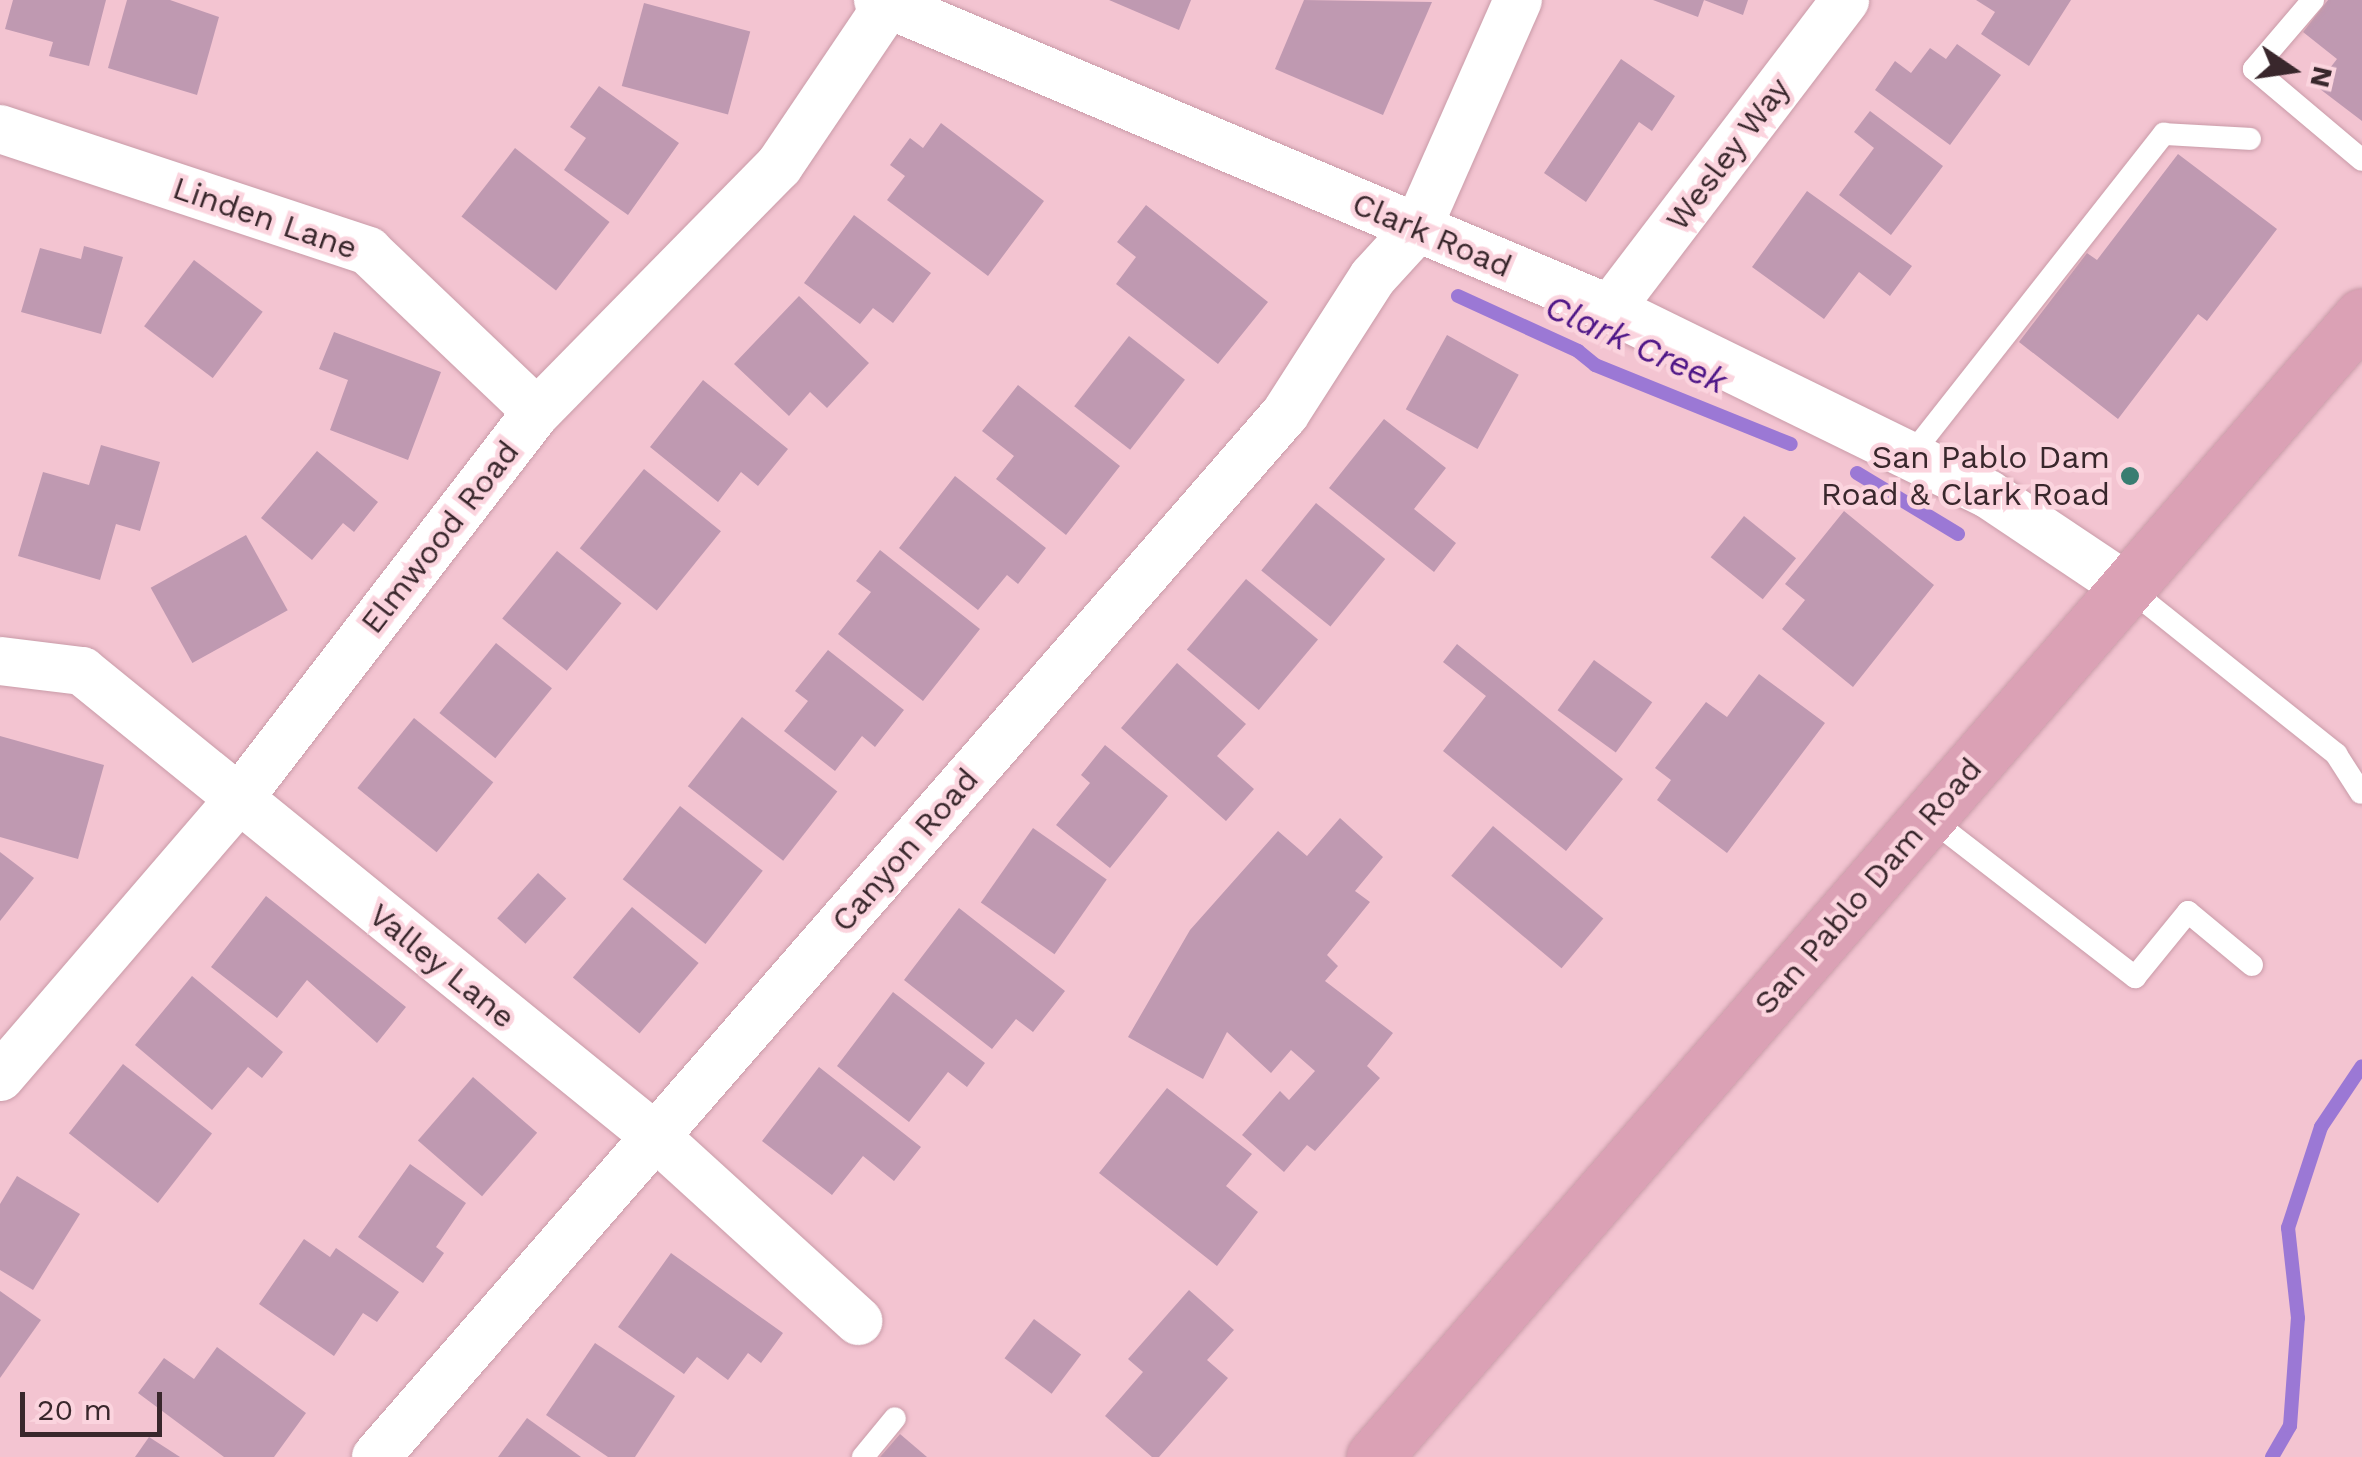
<!DOCTYPE html>
<style>
body{margin:0}
#map{position:relative;width:2362px;height:1457px;overflow:hidden;background:#f3c4d1;font-family:"Work Sans",sans-serif}
div>[style]{position:absolute}
.stream>*{height:14px;margin:-7px;padding:0 7px;transform-origin:7px;border-radius:7px;background:#9b78d5}
.building>*{inset:0;background:#bf99b1;transform-origin:0 0}
.roads{filter:drop-shadow(0 0 2px #c99ba8) drop-shadow(0 0 2px #c99ba8)}
.service>*{height:22px;margin:-11px;padding:0 11px;transform-origin:11px;border-radius:11px;background:#fff}
.minor>*{height:48px;margin:-24px;padding:0 24px;transform-origin:24px;border-radius:24px;background:#fff}
.primary>*{height:55px;margin:-27.5px;padding:0 27.5px;transform-origin:27.5px;border-radius:27.5px;background:#dba1b5}
.dots>*{width:28px;height:28px;translate:-50% -50%;box-sizing:border-box;border:5px solid #fbd4de;border-radius:50%}
span{translate:-50% -50%;white-space:nowrap;text-align:center;line-height:1.15;-webkit-text-stroke:9px #fbd4de;paint-order:stroke}
.street-label{font-size:32px;color:#39272c}
.poi-label{font-size:32px;color:#39272c}
.right{translate:-100% -50%;text-align:right}
.water-label{font-size:35px;color:#4e1687;font-style:italic}
.north{position:absolute;left:2242px;top:20px;width:100px;height:100px;-webkit-text-stroke:8px #fbd4de;paint-order:stroke;rotate:103deg;font-size:28px;font-weight:700;line-height:40px;text-align:center;color:#39272c}
.north::after{content:'';display:block;margin:auto;width:35px;height:45px;background:#39272c;clip-path:polygon(50% 0,100% 100%,50% 72%,0 100%)}
.scale{position:absolute;left:20px;top:1392px;width:142px;height:45px;box-sizing:border-box;border:5px solid #39272c;border-top:0;padding-left:12px;font-size:30px;line-height:35px;white-space:nowrap;color:#39272c;-webkit-text-stroke:8px #fbd4de;paint-order:stroke}
</style>
<div id="map">
<div class="stream">
<i style="left:1458px;top:296px;width:132px;rotate:24.6deg"></i>
<i style="left:1578px;top:351px;width:22px;rotate:39deg"></i>
<i style="left:1595px;top:365px;width:211px;rotate:22deg"></i>
<i style="left:1857px;top:473px;width:118px;rotate:31.1deg"></i>
<i style="left:2272px;top:1457px;width:36px;rotate:-60deg"></i>
<i style="left:2290px;top:1426px;width:108px;rotate:-85.8deg"></i>
<i style="left:2298px;top:1318px;width:91px;rotate:-96.3deg"></i>
<i style="left:2288px;top:1228px;width:106px;rotate:-71.9deg"></i>
<i style="left:2321px;top:1127px;width:73px;rotate:-56.1deg"></i>
</div>
<div class="building">
<i style="clip-path:polygon(13px 0,106px 0,89px 66px,49px 56px,53px 42px,5px 29px)"></i>
<i style="clip-path:polygon(127px 0,170px 0,219px 17px,197px 95px,108px 68px)"></i>
<i style="clip-path:polygon(1109px 0,1191px 0,1179px 30px)"></i>
<i style="clip-path:polygon(1304px 0,1432px 2px,1383px 115px,1275px 69px)"></i>
<i style="clip-path:polygon(1653px 0,1748px 0,1743px 15px,1704px 0,1698px 17px)"></i>
<i style="clip-path:polygon(1976px 0,2071px 0,2029px 66px,1981px 34px,1995px 12px)"></i>
<i style="clip-path:polygon(2328px 0,2362px 0,2362px 121px,2316px 86px,2337px 59px,2303px 32px)"></i>
<i style="left:644px;top:3px;width:110px;height:86px;rotate:15deg"></i>
<i style="clip-path:polygon(1957px 44px,2001px 75px,1950px 145px,1875px 90px,1895px 61px,1911px 73px,1930px 48px,1946px 59px)"></i>
<i style="clip-path:polygon(1621px 59px,1675px 96px,1652px 131px,1639px 122px,1586px 202px,1544px 173px)"></i>
<i style="clip-path:polygon(599px 86px,679px 143px,628px 215px,564px 170px,586px 138px,570px 127px)"></i>
<i style="clip-path:polygon(1870px 111px,1943px 166px,1891px 235px,1839px 195px,1874px 148px,1854px 132px)"></i>
<i style="clip-path:polygon(941px 123px,1044px 201px,988px 276px,887px 200px,905px 176px,890px 165px,910px 138px,923px 148px)"></i>
<i style="left:515px;top:148px;width:120px;height:87px;rotate:38deg"></i>
<i style="clip-path:polygon(2178px 154px,2277px 229px,2207px 321px,2198px 314px,2118px 419px,2019px 342px,2087px 253px,2097px 260px)"></i>
<i style="clip-path:polygon(1807px 191px,1912px 266px,1890px 296px,1859px 272px,1824px 319px,1752px 267px)"></i>
<i style="clip-path:polygon(1146px 205px,1268px 302px,1218px 364px,1116px 284px,1136px 257px,1117px 242px)"></i>
<i style="clip-path:polygon(854px 215px,931px 273px,893px 323px,873px 308px,860px 324px,804px 283px)"></i>
<i style="clip-path:polygon(84px 246px,123px 257px,101px 334px,21px 312px,40px 248px,81px 259px)"></i>
<i style="left:194px;top:260px;width:86px;height:83px;rotate:37deg"></i>
<i style="clip-path:polygon(799px 296px,869px 363px,827px 408px,810px 392px,789px 416px,734px 364px)"></i>
<i style="clip-path:polygon(334px 332px,441px 372px,408px 460px,330px 430px,348px 380px,319px 369px)"></i>
<i style="left:1447px;top:335px;width:82px;height:85px;rotate:29deg"></i>
<i style="left:1129px;top:336px;width:71px;height:89px;rotate:38deg"></i>
<i style="clip-path:polygon(703px 380px,788px 449px,758px 486px,741px 472px,718px 502px,650px 447px)"></i>
<i style="clip-path:polygon(1018px 385px,1120px 466px,1066px 535px,996px 479px,1014px 456px,982px 431px)"></i>
<i style="clip-path:polygon(1384px 419px,1446px 468px,1414px 509px,1456px 543px,1434px 572px,1329px 488px)"></i>
<i style="clip-path:polygon(101px 445px,160px 462px,140px 531px,116px 524px,100px 580px,18px 556px,43px 472px,89px 485px)"></i>
<i style="clip-path:polygon(317px 451px,378px 502px,354px 532px,343px 523px,312px 560px,261px 518px)"></i>
<i style="left:644px;top:469px;width:99px;height:102px;rotate:39deg"></i>
<i style="clip-path:polygon(955px 476px,1046px 548px,1018px 584px,1007px 575px,978px 610px,899px 548px)"></i>
<i style="left:1316px;top:503px;width:89px;height:87px;rotate:39deg"></i>
<i style="clip-path:polygon(1844px 511px,1934px 585px,1853px 687px,1782px 629px,1805px 600px,1785px 584px)"></i>
<i style="left:1744px;top:516px;width:67px;height:53px;rotate:39deg"></i>
<i style="left:246px;top:535px;width:86px;height:109px;rotate:61deg"></i>
<i style="clip-path:polygon(880px 550px,980px 629px,923px 701px,838px 634px,871px 592px,856px 581px)"></i>
<i style="left:557px;top:551px;width:83px;height:87px;rotate:39deg"></i>
<i style="left:1246px;top:579px;width:94px;height:92px;rotate:40deg"></i>
<i style="left:496px;top:643px;width:72px;height:90px;rotate:39deg"></i>
<i style="clip-path:polygon(1457px 644px,1623px 779px,1566px 851px,1443px 751px,1486px 696px,1443px 662px)"></i>
<i style="clip-path:polygon(828px 650px,904px 710px,875px 747px,862px 736px,835px 771px,784px 731px,808px 701px,795px 691px)"></i>
<i style="left:1594px;top:660px;width:72px;height:62px;rotate:36deg"></i>
<i style="clip-path:polygon(1177px 663px,1246px 724px,1217px 756px,1254px 789px,1226px 821px,1121px 728px)"></i>
<i style="clip-path:polygon(1759px 674px,1825px 723px,1727px 853px,1657px 800px,1671px 780px,1655px 768px,1706px 702px,1727px 717px)"></i>
<i style="left:742px;top:717px;width:121px;height:88px;rotate:38deg"></i>
<i style="left:414px;top:718px;width:102px;height:90px;rotate:39deg"></i>
<i style="clip-path:polygon(0 736px,104px 765px,78px 859px,0 837px)"></i>
<i style="clip-path:polygon(1105px 745px,1168px 796px,1110px 868px,1056px 825px,1090px 783px,1081px 775px)"></i>
<i style="left:680px;top:806px;width:105px;height:93px;rotate:38deg"></i>
<i style="clip-path:polygon(1340px 818px,1383px 857px,1355px 891px,1370px 902px,1327px 955px,1338px 966px,1325px 981px,1393px 1033px,1367px 1066px,1380px 1078px,1315px 1151px,1307px 1145px,1284px 1172px,1242px 1135px,1280px 1091px,1289px 1100px,1315px 1071px,1291px 1050px,1271px 1073px,1227px 1032px,1203px 1079px,1128px 1037px,1190px 930px,1278px 831px,1307px 856px)"></i>
<i style="left:1493px;top:826px;width:144px;height:65px;rotate:40deg"></i>
<i style="left:1033px;top:828px;width:90px;height:91px;rotate:35deg"></i>
<i style="clip-path:polygon(0 852px,34px 878px,0 921px)"></i>
<i style="left:538px;top:873px;width:38px;height:61px;rotate:42deg"></i>
<i style="clip-path:polygon(266px 896px,406px 1007px,377px 1043px,307px 980px,277px 1018px,211px 967px)"></i>
<i style="left:632px;top:907px;width:87px;height:92px;rotate:40deg"></i>
<i style="clip-path:polygon(959px 908px,1065px 991px,1033px 1032px,1016px 1019px,992px 1049px,904px 980px)"></i>
<i style="clip-path:polygon(192px 976px,283px 1052px,262px 1078px,248px 1067px,212px 1110px,135px 1045px)"></i>
<i style="clip-path:polygon(893px 992px,985px 1063px,967px 1087px,948px 1072px,909px 1122px,837px 1066px)"></i>
<i style="left:123px;top:1064px;width:113px;height:88px;rotate:38deg"></i>
<i style="clip-path:polygon(819px 1067px,921px 1147px,894px 1181px,863px 1156px,832px 1195px,762px 1141px)"></i>
<i style="left:473px;top:1077px;width:85px;height:84px;rotate:41deg"></i>
<i style="clip-path:polygon(1167px 1088px,1252px 1154px,1226px 1186px,1258px 1212px,1217px 1266px,1099px 1173px)"></i>
<i style="clip-path:polygon(410px 1164px,466px 1203px,436px 1247px,444px 1253px,423px 1283px,358px 1237px)"></i>
<i style="clip-path:polygon(17px 1176px,80px 1214px,33px 1290px,0 1270px,0 1204px)"></i>
<i style="clip-path:polygon(304px 1239px,330px 1257px,336px 1248px,399px 1292px,377px 1322px,363px 1313px,334px 1356px,259px 1304px)"></i>
<i style="clip-path:polygon(671px 1253px,783px 1333px,761px 1363px,748px 1353px,728px 1380px,697px 1357px,684px 1374px,618px 1327px)"></i>
<i style="clip-path:polygon(1189px 1290px,1234px 1330px,1207px 1360px,1228px 1378px,1159px 1457px,1152px 1457px,1105px 1416px,1143px 1372px,1128px 1359px)"></i>
<i style="clip-path:polygon(0 1291px,41px 1320px,0 1378px)"></i>
<i style="left:1034px;top:1319px;width:59px;height:49px;rotate:37deg"></i>
<i style="clip-path:polygon(595px 1343px,675px 1396px,635px 1457px,608px 1457px,546px 1415px)"></i>
<i style="clip-path:polygon(217px 1347px,306px 1413px,274px 1457px,224px 1457px,138px 1393px,164px 1358px,194px 1379px)"></i>
<i style="clip-path:polygon(527px 1418px,581px 1457px,498px 1457px)"></i>
<i style="clip-path:polygon(900px 1434px,927px 1457px,880px 1457px)"></i>
<i style="clip-path:polygon(149px 1437px,180px 1457px,135px 1457px)"></i>
</div>
<div class="roads">
<div class="service">
<i style="left:2313px;top:0;width:91px;rotate:130.5deg"></i>
<i style="left:2254px;top:69px;width:141px;rotate:40.1deg"></i>
<i style="left:1911px;top:455px;width:409px;rotate:-51.8deg"></i>
<i style="left:2164px;top:134px;width:86px;rotate:3.3deg"></i>
<i style="left:2127px;top:587px;width:268px;rotate:38.6deg"></i>
<i style="left:2336px;top:754px;width:46px;rotate:57.3deg"></i>
<i style="left:1928px;top:817px;width:262px;rotate:37.7deg"></i>
<i style="left:2135px;top:977px;width:84px;rotate:-50.8deg"></i>
<i style="left:2188px;top:912px;width:83px;rotate:39.6deg"></i>
<i style="left:863px;top:1457px;width:50px;rotate:-50.6deg"></i>
</div>
<div class="minor">
<i style="left:878px;top:0;width:795px;rotate:22.89deg"></i>
<i style="left:1610px;top:309px;width:421px;rotate:26.1deg"></i>
<i style="left:1988px;top:494px;width:167px;rotate:33.8deg"></i>
<i style="left:0;top:129px;width:388px;rotate:18.3deg"></i>
<i style="left:368px;top:251px;width:233px;rotate:43.6deg"></i>
<i style="left:1610px;top:309px;width:388px;rotate:-52.7deg"></i>
<i style="left:0;top:661px;width:83px;rotate:7deg"></i>
<i style="left:82px;top:671px;width:738px;rotate:39.06deg"></i>
<i style="left:655px;top:1136px;width:275px;rotate:42.3deg"></i>
<i style="left:0;top:1077px;width:364px;rotate:-49.3deg"></i>
<i style="left:237px;top:801px;width:491px;rotate:-52.4deg"></i>
<i style="left:537px;top:412px;width:345px;rotate:-45.5deg"></i>
<i style="left:779px;top:166px;width:200px;rotate:-56deg"></i>
<i style="left:376px;top:1457px;width:1384px;rotate:-48.93deg"></i>
<i style="left:1285px;top:414px;width:163px;rotate:-57.3deg"></i>
<i style="left:1373px;top:277px;width:65px;rotate:-47.5deg"></i>
<i style="left:1417px;top:229px;width:250px;rotate:-66.2deg"></i>
</div>
<div class="primary">
<i style="left:1374px;top:1457px;width:1509px;rotate:-49.11deg"></i>
</div>
</div>
<div class="dots">
<i style="left:2130px;top:476px;background:#397d71"></i>
</div>
<div class="street-label">
<span style="left:1728px;top:154px;rotate:-53deg">Wesley Way</span>
<span style="left:265px;top:218px;rotate:19deg">Linden Lane</span>
<span style="left:1432px;top:235px;rotate:23deg">Clark Road</span>
<span style="left:440px;top:537px;rotate:-52deg">Elmwood Road</span>
<span style="left:905px;top:850px;rotate:-49deg">Canyon Road</span>
<span style="left:1868px;top:886px;rotate:-49deg">San Pablo Dam Road</span>
<span style="left:442px;top:966px;rotate:39deg">Valley Lane</span>
</div>
<div class="poi-label">
<span class="right" style="left:2110px;top:476px">San Pablo Dam<br>Road &amp; Clark Road</span>
</div>
<div class="water-label">
<span style="left:1636px;top:344px;rotate:24deg">Clark Creek</span>
</div>
<div class="north">N</div>
<div class="scale">20 m</div>
</div>
